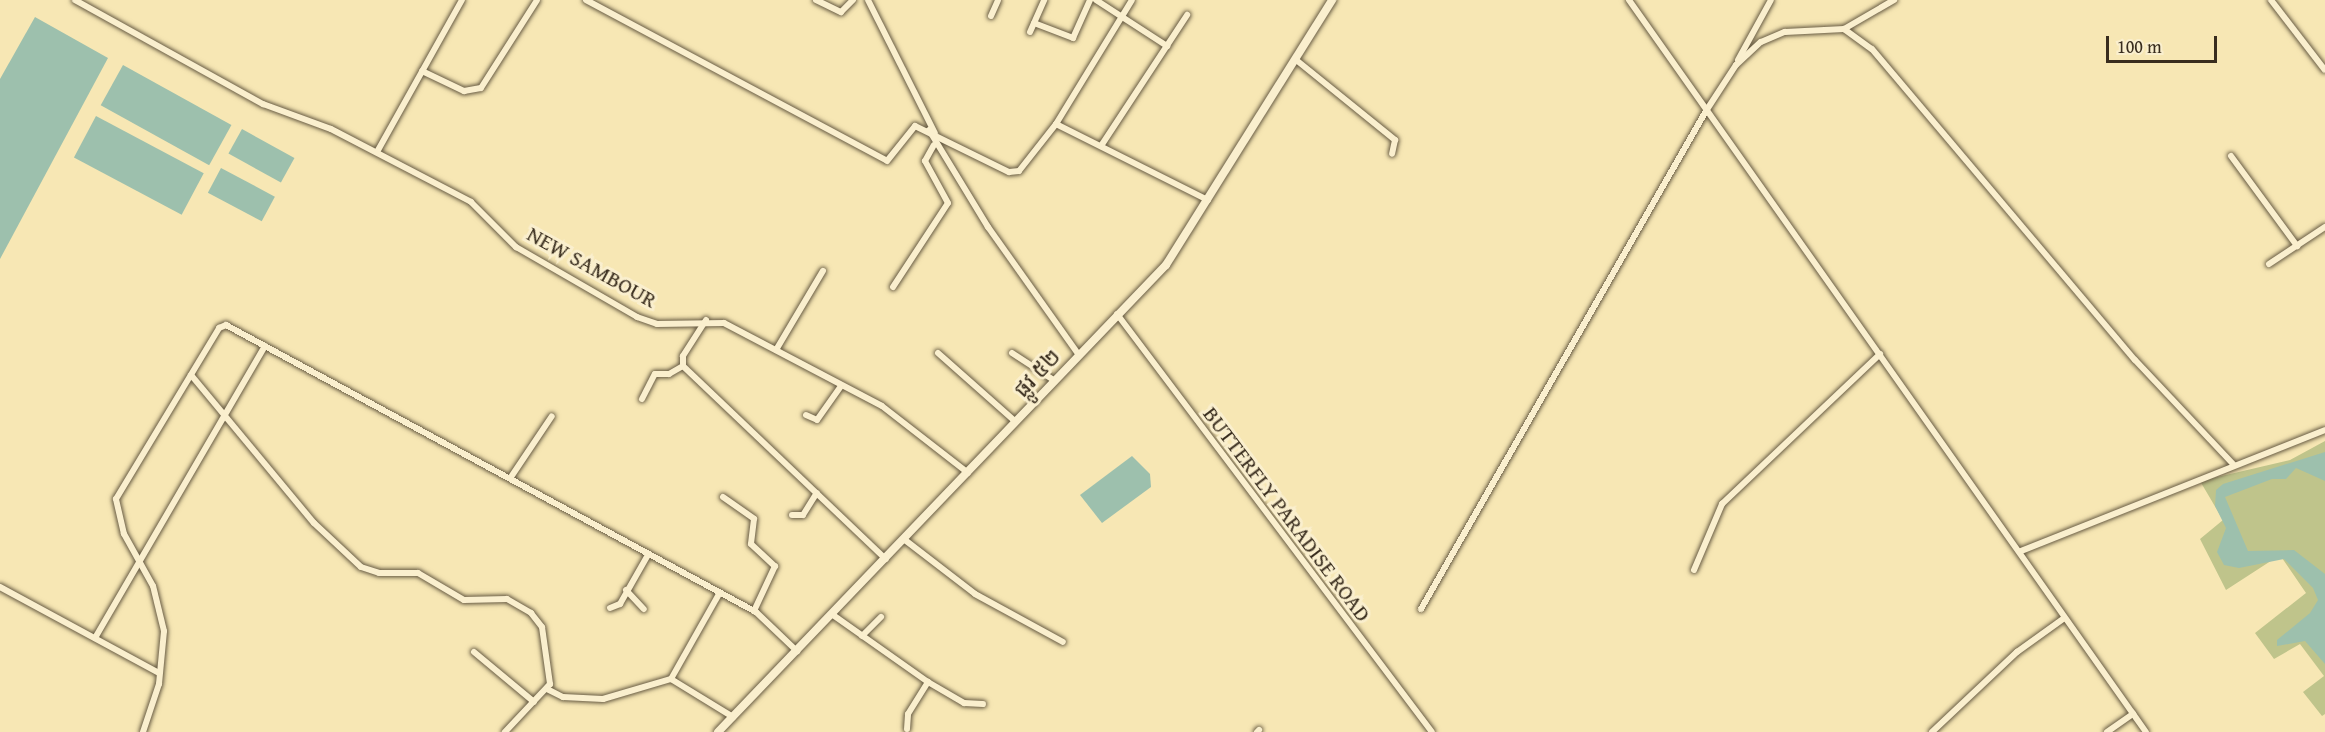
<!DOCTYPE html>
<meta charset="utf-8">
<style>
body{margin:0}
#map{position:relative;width:2325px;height:732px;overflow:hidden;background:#f7e7b4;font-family:"Gentium Book Plus","Noto Sans Khmer",serif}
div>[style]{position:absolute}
.green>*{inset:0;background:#bfc48b}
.water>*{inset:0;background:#9dc0ad;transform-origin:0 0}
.roads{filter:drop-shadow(0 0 2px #685c44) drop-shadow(0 0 2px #685c44)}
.street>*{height:6px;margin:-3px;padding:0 3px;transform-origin:3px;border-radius:3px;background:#faefce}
.secondary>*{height:8px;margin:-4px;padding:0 4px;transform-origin:4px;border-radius:4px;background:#faefce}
span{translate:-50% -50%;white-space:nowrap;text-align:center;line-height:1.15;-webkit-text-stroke:6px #faefce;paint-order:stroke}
.street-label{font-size:22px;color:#392d1e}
.scale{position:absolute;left:2106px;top:36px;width:111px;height:27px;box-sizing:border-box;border:3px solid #392d1e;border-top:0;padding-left:8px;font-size:18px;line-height:21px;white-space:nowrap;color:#392d1e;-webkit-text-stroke:4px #faefce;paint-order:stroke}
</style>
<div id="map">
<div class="green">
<i style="clip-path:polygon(2325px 441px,2325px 714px,2322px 716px,2303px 692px,2324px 676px,2300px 644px,2274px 659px,2255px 633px,2306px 593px,2280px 555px,2226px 590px,2200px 539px,2223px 520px,2200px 481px,2290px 460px)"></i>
</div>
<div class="water">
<i style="clip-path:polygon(35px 17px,108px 58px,0 259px,0 79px)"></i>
<i style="left:123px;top:65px;width:124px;height:46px;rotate:29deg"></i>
<i style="left:96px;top:116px;width:122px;height:47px;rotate:28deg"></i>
<i style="left:242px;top:129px;width:60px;height:28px;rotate:29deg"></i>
<i style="left:221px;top:168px;width:61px;height:28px;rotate:28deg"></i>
<i style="clip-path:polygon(2325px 452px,2325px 481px,2296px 468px,2286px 479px,2272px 479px,2225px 497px,2248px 551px,2294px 550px,2325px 574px,2325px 664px,2305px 641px,2277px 646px,2277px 640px,2310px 613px,2318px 600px,2313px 588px,2284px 559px,2239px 568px,2224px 565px,2217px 552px,2226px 528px,2215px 506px,2216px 490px,2223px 484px)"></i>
<i style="clip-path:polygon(1132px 456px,1150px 474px,1151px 487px,1102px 523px,1080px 495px)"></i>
</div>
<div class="roads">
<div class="street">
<i style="left:75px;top:0;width:215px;rotate:29deg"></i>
<i style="left:263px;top:104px;width:72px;rotate:20.2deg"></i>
<i style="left:331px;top:129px;width:158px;rotate:27.5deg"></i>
<i style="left:471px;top:202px;width:64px;rotate:45deg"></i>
<i style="left:516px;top:247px;width:140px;rotate:30deg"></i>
<i style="left:637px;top:317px;width:21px;rotate:19deg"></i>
<i style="left:657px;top:324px;width:67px;rotate:-0.9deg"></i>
<i style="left:724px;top:323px;width:178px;rotate:27.7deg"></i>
<i style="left:882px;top:406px;width:109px;rotate:37.9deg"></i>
<i style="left:586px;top:0;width:341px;rotate:28.1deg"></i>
<i style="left:887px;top:161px;width:45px;rotate:-51.3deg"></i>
<i style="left:915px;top:126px;width:105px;rotate:26.1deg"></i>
<i style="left:1009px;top:172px;width:10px;rotate:-6deg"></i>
<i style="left:1019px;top:171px;width:60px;rotate:-51.8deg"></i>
<i style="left:1056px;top:124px;width:170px;rotate:26.6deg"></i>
<i style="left:816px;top:0;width:28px;rotate:26deg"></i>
<i style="left:841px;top:12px;width:17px;rotate:-45deg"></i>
<i style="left:868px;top:0;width:149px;rotate:63.3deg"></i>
<i style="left:1096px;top:0;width:85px;rotate:32.9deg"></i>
<i style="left:1629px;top:0;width:896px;rotate:54.77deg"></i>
<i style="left:2271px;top:0;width:88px;rotate:52.4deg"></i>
<i style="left:991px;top:16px;width:17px;rotate:-66deg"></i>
<i style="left:1034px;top:23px;width:42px;rotate:21deg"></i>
<i style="left:1073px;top:38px;width:42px;rotate:-65.9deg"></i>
<i style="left:1844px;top:29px;width:58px;rotate:-30.1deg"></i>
<i style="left:1030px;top:32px;width:35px;rotate:-66deg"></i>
<i style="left:1295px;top:59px;width:129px;rotate:39deg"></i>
<i style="left:1395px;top:140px;width:14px;rotate:102deg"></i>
<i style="left:1738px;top:60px;width:68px;rotate:-61.2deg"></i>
<i style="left:422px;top:71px;width:47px;rotate:25.5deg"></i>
<i style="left:464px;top:91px;width:17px;rotate:-10deg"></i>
<i style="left:481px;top:88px;width:104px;rotate:-57.5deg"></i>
<i style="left:1056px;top:124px;width:145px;rotate:-58.5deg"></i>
<i style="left:929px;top:130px;width:114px;rotate:58.7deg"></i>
<i style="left:988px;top:227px;width:157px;rotate:54.6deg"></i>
<i style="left:1101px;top:146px;width:157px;rotate:-56.7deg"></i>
<i style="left:377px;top:152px;width:174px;rotate:-60.8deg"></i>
<i style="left:2231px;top:156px;width:112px;rotate:53.7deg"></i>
<i style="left:2269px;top:264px;width:67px;rotate:-33.5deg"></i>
<i style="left:893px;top:287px;width:100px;rotate:-56.8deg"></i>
<i style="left:948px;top:203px;width:48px;rotate:-118.7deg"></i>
<i style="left:925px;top:161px;width:18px;rotate:-61deg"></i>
<i style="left:1117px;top:314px;width:523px;rotate:53deg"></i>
<i style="left:706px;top:320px;width:43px;rotate:122.6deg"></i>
<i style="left:683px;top:356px;width:10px;rotate:90deg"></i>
<i style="left:683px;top:366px;width:280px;rotate:43.6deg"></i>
<i style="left:776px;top:350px;width:92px;rotate:-59.3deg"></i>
<i style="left:938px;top:353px;width:104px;rotate:41.5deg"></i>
<i style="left:1012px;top:353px;width:51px;rotate:33.1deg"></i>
<i style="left:191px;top:375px;width:192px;rotate:50.3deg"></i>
<i style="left:314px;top:523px;width:64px;rotate:43.1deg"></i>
<i style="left:361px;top:567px;width:19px;rotate:18deg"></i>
<i style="left:379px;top:573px;width:39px"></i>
<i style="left:418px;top:573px;width:53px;rotate:30.4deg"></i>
<i style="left:464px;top:600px;width:43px;rotate:-1.3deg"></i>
<i style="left:507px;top:599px;width:28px;rotate:30deg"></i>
<i style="left:531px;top:613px;width:18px;rotate:52deg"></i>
<i style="left:542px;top:627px;width:58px;rotate:82deg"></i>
<i style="left:550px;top:684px;width:66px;rotate:133.2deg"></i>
<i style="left:642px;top:399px;width:28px;rotate:-63deg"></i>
<i style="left:655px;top:374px;width:14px"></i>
<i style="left:669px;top:374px;width:16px;rotate:-30deg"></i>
<i style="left:806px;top:415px;width:12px;rotate:24deg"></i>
<i style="left:817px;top:420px;width:42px;rotate:-54.8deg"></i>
<i style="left:511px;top:477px;width:73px;rotate:-56.1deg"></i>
<i style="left:723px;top:497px;width:38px;rotate:35deg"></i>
<i style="left:754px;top:519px;width:25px;rotate:97deg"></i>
<i style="left:751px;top:544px;width:33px;rotate:43deg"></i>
<i style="left:775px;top:566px;width:50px;rotate:115deg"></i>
<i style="left:792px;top:515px;width:11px"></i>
<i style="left:803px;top:515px;width:26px;rotate:-58deg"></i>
<i style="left:905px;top:540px;width:88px;rotate:37.6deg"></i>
<i style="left:975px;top:594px;width:100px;rotate:28.6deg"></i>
<i style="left:2021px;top:551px;width:327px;rotate:-21.7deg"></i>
<i style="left:1694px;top:570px;width:72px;rotate:-67deg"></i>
<i style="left:1722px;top:504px;width:218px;rotate:-43.5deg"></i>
<i style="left:0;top:587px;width:181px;rotate:28.4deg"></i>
<i style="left:626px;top:590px;width:26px;rotate:47deg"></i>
<i style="left:610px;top:608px;width:11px;rotate:-22deg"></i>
<i style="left:620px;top:604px;width:56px;rotate:-60.3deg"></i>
<i style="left:1421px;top:609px;width:574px;rotate:-60.22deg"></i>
<i style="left:1706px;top:111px;width:55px;rotate:-56.9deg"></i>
<i style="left:1736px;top:65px;width:34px;rotate:-43deg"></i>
<i style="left:1761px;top:42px;width:26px;rotate:-23deg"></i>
<i style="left:1785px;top:32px;width:59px;rotate:-2.9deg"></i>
<i style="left:1844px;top:29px;width:34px;rotate:36deg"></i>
<i style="left:1872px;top:49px;width:407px;rotate:49.8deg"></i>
<i style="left:2135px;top:360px;width:143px;rotate:46.7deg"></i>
<i style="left:833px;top:615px;width:116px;rotate:35.2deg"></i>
<i style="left:928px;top:682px;width:42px;rotate:30.3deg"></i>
<i style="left:964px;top:703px;width:19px;rotate:3deg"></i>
<i style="left:862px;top:636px;width:27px;rotate:-45deg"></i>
<i style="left:95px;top:638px;width:338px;rotate:-59.8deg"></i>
<i style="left:474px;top:652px;width:78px;rotate:39.8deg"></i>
<i style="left:671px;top:679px;width:98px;rotate:-60.5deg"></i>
<i style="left:547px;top:689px;width:18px;rotate:27deg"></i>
<i style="left:563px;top:697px;width:40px;rotate:2.9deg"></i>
<i style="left:603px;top:699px;width:71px;rotate:-16.4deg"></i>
<i style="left:671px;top:679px;width:73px;rotate:31.5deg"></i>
<i style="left:907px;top:729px;width:15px;rotate:-86deg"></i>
<i style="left:908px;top:714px;width:38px;rotate:-58deg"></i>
<i style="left:143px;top:732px;width:51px;rotate:-71.6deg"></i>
<i style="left:159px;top:684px;width:53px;rotate:-84.6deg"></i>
<i style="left:164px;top:631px;width:46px;rotate:-103.7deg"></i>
<i style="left:153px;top:586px;width:60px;rotate:-119.1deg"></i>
<i style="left:124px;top:534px;width:36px;rotate:-103deg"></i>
<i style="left:116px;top:499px;width:200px;rotate:-58.9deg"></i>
<i style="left:219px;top:328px;width:8px;rotate:-23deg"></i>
<i style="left:226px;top:325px;width:603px;rotate:28.44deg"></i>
<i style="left:756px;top:612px;width:57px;rotate:43.6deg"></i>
<i style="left:1257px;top:732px;width:3px;rotate:-45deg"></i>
<i style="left:1932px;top:732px;width:117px;rotate:-43.3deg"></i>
<i style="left:2017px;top:652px;width:57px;rotate:-35.7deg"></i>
<i style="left:2107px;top:732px;width:32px;rotate:-35deg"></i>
</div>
<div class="secondary">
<i style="left:718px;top:732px;width:647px;rotate:-46.19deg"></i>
<i style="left:1166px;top:265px;width:313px;rotate:-57.9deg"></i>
</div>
</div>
<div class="street-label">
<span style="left:592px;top:267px;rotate:29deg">NEW SAMBOUR</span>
<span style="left:1037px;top:373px;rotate:-47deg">ផ្លូវ ៥២</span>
<span style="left:1287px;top:514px;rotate:53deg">BUTTERFLY PARADISE ROAD</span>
</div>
<div class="scale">100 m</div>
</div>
